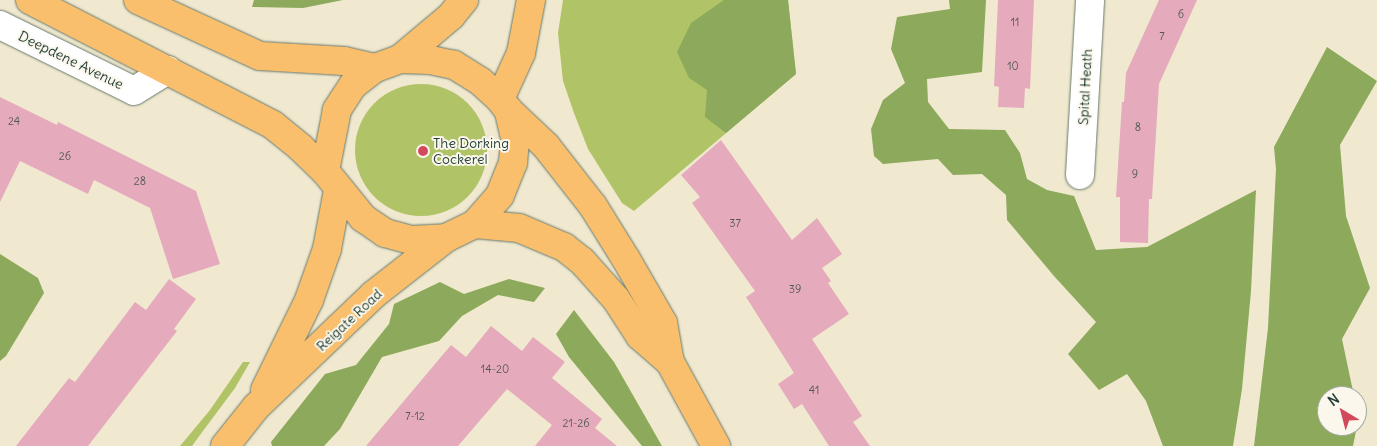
<!DOCTYPE html>
<style>
body{margin:0}
#map{position:relative;width:1377px;height:446px;overflow:hidden;background:#f0e9cf;font-family:Delius,sans-serif}
div>[style]{position:absolute}
.green>*{inset:0;background:#b0c367}
.round{border-radius:50%}
.forest>*{inset:0;background:#8ca95c}
.building>*{inset:0;background:#e5abbd}
.roads{filter:drop-shadow(0 0 1px #68796a) drop-shadow(0 0 1px #68796a)}
.street>*{height:28px;margin:-14px;padding:0 14px;transform-origin:14px;border-radius:14px;background:#fff}
.primary>*{height:28px;margin:-14px;padding:0 14px;transform-origin:14px;border-radius:14px;background:#f9bf6d}
.highway>*{height:28px;margin:-14px;padding:0 14px;transform-origin:14px;border-radius:14px;background:#f9bf6d}
.dots>*{width:14px;height:14px;translate:-50% -50%;box-sizing:border-box;border:2px solid #fbf7ec;border-radius:50%}
span{translate:-50% -50%;white-space:nowrap;text-align:center;line-height:1.15;-webkit-text-stroke:4px #fbf7ec;paint-order:stroke}
.number-label{font-size:11px;color:#505856}
.number-label span{-webkit-text-stroke-width:0}
.street-label{font-size:14px;color:#1f3d34}
.poi-label{font-size:14px;color:#1f3d34}
.left{translate:0 -50%;text-align:left}
.north{position:absolute;left:1317px;top:386px;width:50px;height:50px;box-sizing:border-box;background:#fbf7ec;border:1px solid #a3ada2;border-radius:50%;rotate:323deg;font-size:14px;font-weight:700;line-height:20px;text-align:center;color:#1f3d34}
.north::after{content:'';display:block;margin:auto;width:18px;height:22px;background:#d1495b;clip-path:polygon(50% 0,100% 100%,50% 72%,0 100%)}
</style>
<div id="map">
<div class="green">
<i style="clip-path:polygon(563px 0,788px 0,796px 74px,634px 211px,622px 203px,588px 149px,574px 113px,563px 81px,558px 33px)"></i>
<i class="round" style="left:355px;top:84px;width:132px;height:132px"></i>
<i style="clip-path:polygon(243px 362px,250px 362px,235px 388px,200px 435px,192px 446px,180px 446px,210px 410px)"></i>
</div>
<div class="forest">
<i style="clip-path:polygon(254px 0,343px 0,303px 8px,252px 7px)"></i>
<i style="clip-path:polygon(724px 0,788px 0,796px 74px,726px 133px,705px 117px,707px 90px,689px 78px,677px 52px,691px 23px)"></i>
<i style="clip-path:polygon(949px 0,986px 0,982px 72px,927px 79px,928px 102px,949px 129px,1005px 130px,1020px 153px,1027px 179px,1047px 190px,1074px 196px,1096px 250px,1147px 247px,1256px 190px,1251px 291px,1242px 389px,1233px 446px,1163px 446px,1146px 401px,1127px 374px,1099px 390px,1068px 354px,1096px 322px,1054px 276px,1007px 220px,1006px 195px,982px 174px,953px 175px,938px 159px,883px 164px,874px 156px,871px 129px,883px 100px,905px 83px,891px 49px,897px 17px,950px 9px)"></i>
<i style="clip-path:polygon(1327px 47px,1377px 81px,1340px 145px,1346px 216px,1370px 288px,1342px 339px,1354px 396px,1327px 396px,1327px 426px,1357px 426px,1353px 446px,1254px 446px,1268px 328px,1276px 169px,1274px 147px)"></i>
<i style="clip-path:polygon(0 254px,38px 278px,44px 293px,6px 356px,0 361px)"></i>
<i style="clip-path:polygon(509px 279px,545px 288px,534px 302px,498px 295px,462px 316px,439px 341px,382px 357px,340px 429px,324px 446px,272px 446px,271px 442px,325px 374px,356px 365px,389px 324px,394px 304px,440px 282px,464px 294px)"></i>
<i style="clip-path:polygon(574px 310px,614px 362px,662px 446px,642px 446px,569px 357px,556px 334px)"></i>
</div>
<div class="building">
<i style="clip-path:polygon(998px 0,1034px 0,1030px 89px,1025px 88px,1024px 108px,998px 107px,999px 87px,994px 86px)"></i>
<i style="clip-path:polygon(1159px 0,1197px 0,1159px 84px,1152px 199px,1149px 199px,1148px 243px,1120px 242px,1120px 197px,1116px 197px,1122px 102px,1124px 102px,1126px 73px)"></i>
<i style="clip-path:polygon(0 97px,57px 125px,58px 122px,196px 191px,220px 264px,173px 279px,150px 208px,94px 180px,88px 194px,20px 161px,0 202px)"></i>
<i style="clip-path:polygon(721px 140px,792px 240px,817px 218px,842px 254px,822px 268px,831px 281px,828px 283px,849px 314px,812px 339px,862px 416px,853px 422px,870px 446px,829px 446px,802px 404px,794px 409px,778px 384px,794px 373px,746px 297px,755px 291px,692px 203px,700px 197px,681px 175px)"></i>
<i style="clip-path:polygon(169px 279px,196px 299px,174px 329px,177px 331px,88px 446px,16px 446px,69px 378px,75px 382px,135px 302px,146px 310px)"></i>
<i style="clip-path:polygon(491px 326px,522px 351px,533px 337px,565px 362px,552px 378px,602px 419px,595px 428px,617px 446px,535px 446px,552px 425px,507px 389px,458px 446px,366px 446px,451px 345px,466px 357px)"></i>
</div>
<div class="roads">
<div class="street">
<i style="left:0;top:25px;width:149px;rotate:26.2deg"></i>
<i style="left:134px;top:91px;width:40px;rotate:-32deg"></i>
<i style="left:1080px;top:175px;width:175px;rotate:-86.7deg"></i>
</div>
<div class="primary">
<i style="left:400px;top:59px;width:67px;rotate:-40.1deg"></i>
<i style="left:451px;top:16px;width:21px;rotate:-51deg"></i>
<i style="left:500px;top:99px;width:51px;rotate:-65.5deg"></i>
<i style="left:521px;top:53px;width:54px;rotate:-79.3deg"></i>
<i style="left:265px;top:390px;width:100px;rotate:-63.9deg"></i>
<i style="left:309px;top:300px;width:54px;rotate:-70.6deg"></i>
<i style="left:327px;top:249px;width:60px;rotate:-79.4deg"></i>
<i style="left:225px;top:446px;width:50px;rotate:-51.5deg"></i>
<i style="left:256px;top:407px;width:162px;rotate:-43.7deg"></i>
<i style="left:373px;top:295px;width:93px;rotate:-38deg"></i>
</div>
<div class="highway">
<i style="left:30px;top:0;width:273px;rotate:27.2deg"></i>
<i style="left:273px;top:125px;width:36px;rotate:39deg"></i>
<i style="left:301px;top:148px;width:33px;rotate:44deg"></i>
<i style="left:325px;top:171px;width:60px;rotate:51deg"></i>
<i style="left:363px;top:218px;width:27px;rotate:34deg"></i>
<i style="left:385px;top:233px;width:28px;rotate:15deg"></i>
<i style="left:412px;top:240px;width:34px;rotate:-3deg"></i>
<i style="left:446px;top:238px;width:32px;rotate:-26deg"></i>
<i style="left:475px;top:224px;width:38px;rotate:-49deg"></i>
<i style="left:500px;top:195px;width:35px;rotate:-68deg"></i>
<i style="left:513px;top:163px;width:25px;rotate:-85deg"></i>
<i style="left:515px;top:138px;width:28px;rotate:-103deg"></i>
<i style="left:509px;top:111px;width:15px;rotate:-127deg"></i>
<i style="left:500px;top:99px;width:27px;rotate:-138deg"></i>
<i style="left:480px;top:81px;width:31px;rotate:-148deg"></i>
<i style="left:454px;top:65px;width:24px;rotate:-168deg"></i>
<i style="left:431px;top:60px;width:31px;rotate:-178deg"></i>
<i style="left:400px;top:59px;width:27px;rotate:160deg"></i>
<i style="left:375px;top:68px;width:28px;rotate:142deg"></i>
<i style="left:353px;top:85px;width:30px;rotate:123deg"></i>
<i style="left:337px;top:110px;width:62px;rotate:101.1deg"></i>
<i style="left:138px;top:0;width:134px;rotate:24.7deg"></i>
<i style="left:260px;top:56px;width:84px;rotate:3.4deg"></i>
<i style="left:344px;top:61px;width:32px;rotate:13deg"></i>
<i style="left:509px;top:111px;width:51px;rotate:43.4deg"></i>
<i style="left:546px;top:146px;width:76px;rotate:51.9deg"></i>
<i style="left:593px;top:206px;width:62px;rotate:58.1deg"></i>
<i style="left:626px;top:259px;width:74px;rotate:60deg"></i>
<i style="left:663px;top:323px;width:40px;rotate:80deg"></i>
<i style="left:670px;top:362px;width:96px;rotate:61.3deg"></i>
<i style="left:475px;top:224px;width:44px;rotate:5.2deg"></i>
<i style="left:519px;top:228px;width:49px;rotate:22.9deg"></i>
<i style="left:564px;top:247px;width:23px;rotate:38deg"></i>
<i style="left:582px;top:261px;width:51px;rotate:48.2deg"></i>
<i style="left:616px;top:299px;width:44px;rotate:57deg"></i>
<i style="left:640px;top:336px;width:40px;rotate:41deg"></i>
</div>
</div>
<div class="dots">
<i style="left:423px;top:151px;background:#d1495b"></i>
</div>
<div class="number-label">
<span style="left:1181px;top:14px">6</span>
<span style="left:1015px;top:22px">11</span>
<span style="left:1162px;top:36px">7</span>
<span style="left:1013px;top:66px">10</span>
<span style="left:14px;top:121px">24</span>
<span style="left:1138px;top:127px">8</span>
<span style="left:65px;top:156px">26</span>
<span style="left:1135px;top:174px">9</span>
<span style="left:140px;top:181px">28</span>
<span style="left:735px;top:223px">37</span>
<span style="left:795px;top:289px">39</span>
<span style="left:495px;top:369px">14-20</span>
<span style="left:814px;top:390px">41</span>
<span style="left:415px;top:416px">7-12</span>
<span style="left:576px;top:423px">21-26</span>
</div>
<div class="street-label">
<span style="left:71px;top:60px;rotate:26deg">Deepdene Avenue</span>
<span style="left:1085px;top:87px;rotate:-87deg">Spital Heath</span>
<span style="left:349px;top:320px;rotate:-43deg">Reigate Road</span>
</div>
<div class="poi-label">
<span class="left" style="left:433px;top:151px">The Dorking<br>Cockerel</span>
</div>
<div class="north">N</div>
</div>
